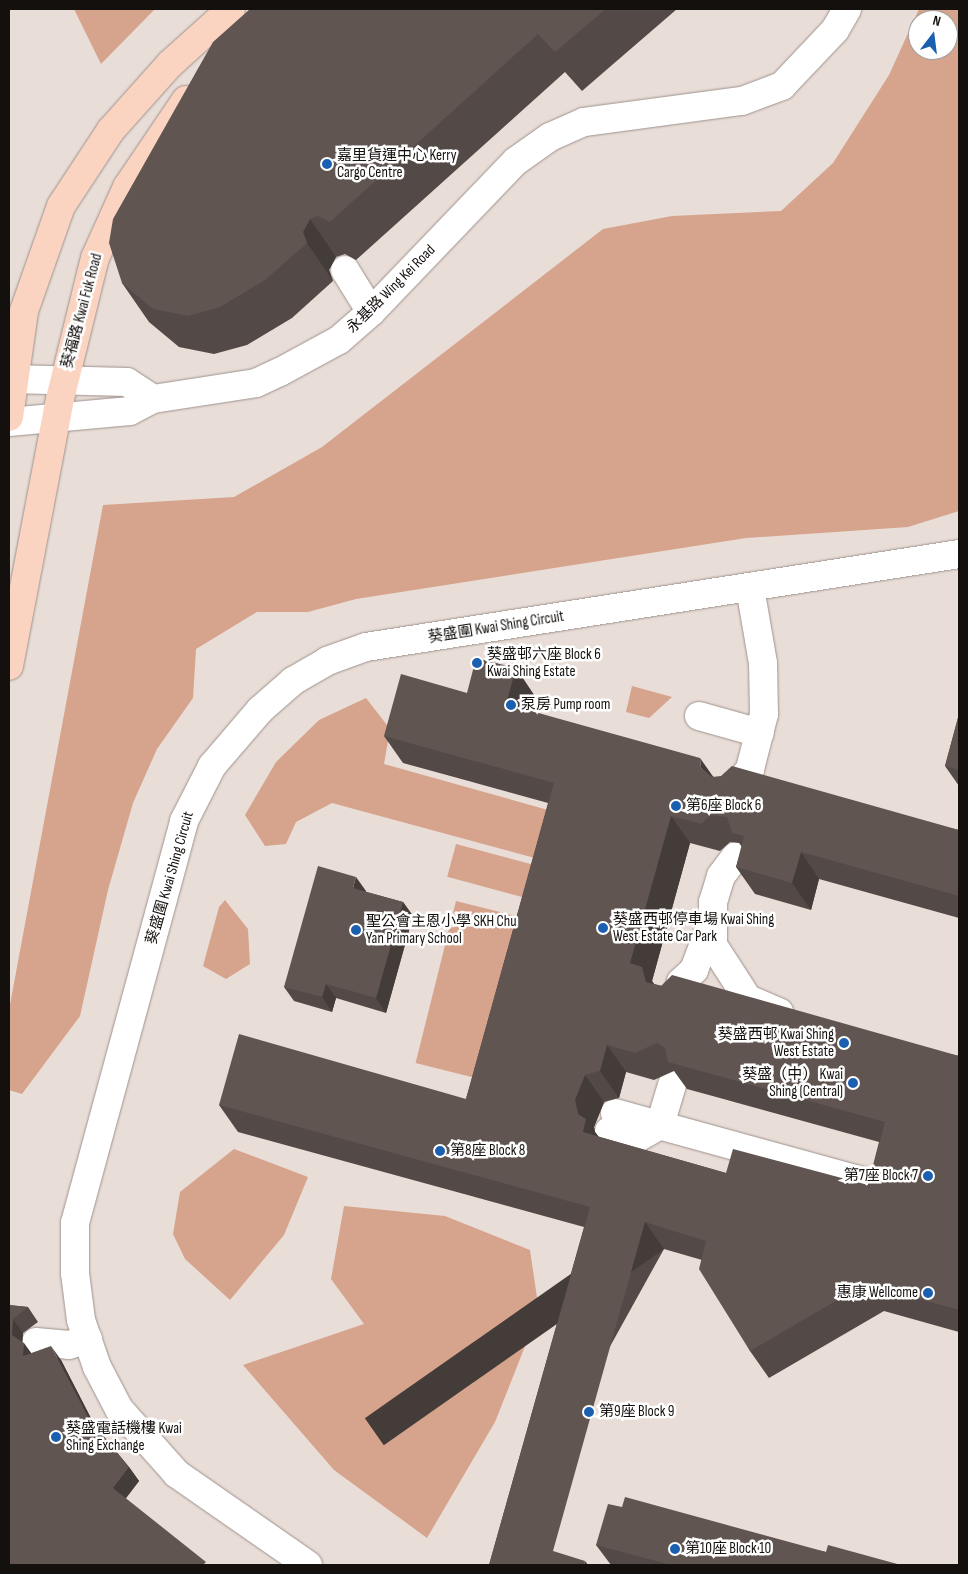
<!DOCTYPE html>
<meta charset="utf-8">
<style>
body{margin:0}
#map{position:relative;width:968px;height:1574px;overflow:hidden;background:#e9ddd7;font-family:"Sofia Sans Condensed","Noto Sans TC",sans-serif}
div>[style]{position:absolute}
.green>*{inset:0;background:#d6a38d;transform-origin:0 0}
.roads{filter:drop-shadow(0 0 1px #9e928d) drop-shadow(0 0 1px #9e928d)}
.minor>*{height:28px;margin:-14px;padding:0 14px;transform-origin:14px;border-radius:14px;background:#fff}
.major>*{height:28px;margin:-14px;padding:0 14px;transform-origin:14px;border-radius:14px;background:#fad3c1}
.wall>*{inset:0;background:#534946}
.shaded-wall>*{inset:0;background:#433c39;transform-origin:0 0}
.building>*{inset:0;background:#605551}
.dots>*{width:14px;height:14px;translate:-50% -50%;box-sizing:border-box;border:2px solid #fff;border-radius:50%}
span{translate:-50% -50%;white-space:nowrap;text-align:center;line-height:1.15;-webkit-text-stroke:5px #fff;paint-order:stroke}
.poi-label{font-size:15px;color:#14100e}
.left{translate:0 -50%;text-align:left}
.right{translate:-100% -50%;text-align:right}
.street-label{font-size:15px;color:#14100e}
.frame{position:absolute;inset:0;border:10px solid #14100e;pointer-events:none}
.north{position:absolute;left:908px;top:10px;width:50px;height:50px;box-sizing:border-box;background:#fff;border:1px solid #a19f9f;border-radius:50%;rotate:15deg;font-size:14px;font-weight:700;line-height:20px;text-align:center;color:#14100e}
.north::after{content:'';display:block;margin:auto;width:18px;height:22px;background:#1b5fb0;clip-path:polygon(50% 0,100% 100%,50% 72%,0 100%)}
</style>
<div id="map">
<div class="green">
<i style="clip-path:polygon(74px 9px,155px 9px,101px 64px)"></i>
<i style="clip-path:polygon(evenodd,919px 9px,959px 9px,959px 511px,908px 527px,746px 538px,356px 599px,308px 612px,257px 612px,196px 649px,193px 698px,157px 749px,133px 803px,108px 890px,80px 1016px,22px 1094px,9px 1090px,9px 1010px,103px 505px,234px 497px,322px 447px,603px 229px,672px 216px,781px 211px,833px 163px,889px 75px,919px 9px,918px 20px,948px 20px,948px 50px,918px 50px,918px 20px)"></i>
<i style="clip-path:polygon(632px 686px,672px 697px,649px 718px,626px 712px)"></i>
<i style="clip-path:polygon(366px 698px,390px 729px,384px 764px,555px 812px,542px 860px,332px 803px,296px 822px,286px 844px,265px 846px,245px 815px,276px 762px,319px 720px)"></i>
<i style="left:456px;top:844px;width:98px;height:34px;rotate:15deg"></i>
<i style="clip-path:polygon(225px 900px,248px 929px,250px 964px,226px 979px,203px 966px,219px 907px)"></i>
<i style="left:456px;top:901px;width:73px;height:167px;rotate:14deg"></i>
<i style="clip-path:polygon(234px 1149px,308px 1177px,284px 1235px,230px 1300px,185px 1259px,173px 1234px,180px 1192px)"></i>
<i style="clip-path:polygon(344px 1206px,445px 1216px,530px 1250px,539px 1311px,495px 1422px,427px 1538px,334px 1470px,243px 1365px,364px 1324px,331px 1279px)"></i>
</div>
<div class="roads">
<div class="minor">
<i style="left:345px;top:270px;width:49px;rotate:58.2deg"></i>
<i style="left:9px;top:379px;width:118px;rotate:1.5deg"></i>
<i style="left:127px;top:382px;width:31px;rotate:33deg"></i>
<i style="left:9px;top:422px;width:121px;rotate:-5.2deg"></i>
<i style="left:130px;top:411px;width:26px;rotate:-28deg"></i>
<i style="left:153px;top:399px;width:104px;rotate:-8.8deg"></i>
<i style="left:256px;top:383px;width:26px;rotate:-25deg"></i>
<i style="left:280px;top:372px;width:67px;rotate:-28.5deg"></i>
<i style="left:339px;top:340px;width:43px;rotate:-41.2deg"></i>
<i style="left:371px;top:312px;width:209px;rotate:-46.2deg"></i>
<i style="left:516px;top:161px;width:42px;rotate:-35.2deg"></i>
<i style="left:550px;top:137px;width:37px;rotate:-24deg"></i>
<i style="left:584px;top:122px;width:159px;rotate:-7.6deg"></i>
<i style="left:742px;top:101px;width:43px;rotate:-20.6deg"></i>
<i style="left:782px;top:86px;width:77px;rotate:-46.6deg"></i>
<i style="left:835px;top:30px;width:24px;rotate:-60deg"></i>
<i style="left:699px;top:716px;width:63px;rotate:15.6deg"></i>
<i style="left:734px;top:789px;width:26px;rotate:-51deg"></i>
<i style="left:750px;top:769px;width:57px;rotate:-75.7deg"></i>
<i style="left:764px;top:714px;width:51px;rotate:-91.1deg"></i>
<i style="left:763px;top:663px;width:76px;rotate:-99.8deg"></i>
<i style="left:736px;top:856px;width:25px;rotate:127deg"></i>
<i style="left:721px;top:876px;width:27px;rotate:107deg"></i>
<i style="left:713px;top:902px;width:43px;rotate:90deg"></i>
<i style="left:713px;top:945px;width:64px;rotate:57.1deg"></i>
<i style="left:748px;top:999px;width:34px;rotate:23deg"></i>
<i style="left:676px;top:998px;width:17px;rotate:-73deg"></i>
<i style="left:681px;top:982px;width:18px;rotate:-43deg"></i>
<i style="left:694px;top:970px;width:48px;rotate:-69.3deg"></i>
<i style="left:615px;top:1113px;width:264px;rotate:15.4deg"></i>
<i style="left:609px;top:1131px;width:28px;rotate:17deg"></i>
<i style="left:636px;top:1139px;width:28px;rotate:-30deg"></i>
<i style="left:660px;top:1125px;width:42px;rotate:-73.3deg"></i>
<i style="left:36px;top:1342px;width:33px;rotate:5deg"></i>
<i style="left:69px;top:1345px;width:20px;rotate:-18deg"></i>
<i style="left:308px;top:1565px;width:160px;rotate:-145.2deg"></i>
<i style="left:177px;top:1474px;width:87px;rotate:-131.7deg"></i>
<i style="left:119px;top:1409px;width:47px;rotate:-117.6deg"></i>
<i style="left:97px;top:1367px;width:50px;rotate:-108.8deg"></i>
<i style="left:81px;top:1320px;width:47px;rotate:-97.3deg"></i>
<i style="left:75px;top:1273px;width:50px;rotate:-90deg"></i>
<i style="left:75px;top:1223px;width:417px;rotate:-74.8deg"></i>
<i style="left:184px;top:821px;width:62px;rotate:-63deg"></i>
<i style="left:212px;top:766px;width:74px;rotate:-49.4deg"></i>
<i style="left:260px;top:710px;width:44px;rotate:-41.3deg"></i>
<i style="left:293px;top:681px;width:39px;rotate:-30deg"></i>
<i style="left:327px;top:661px;width:41px;rotate:-19.7deg"></i>
<i style="left:366px;top:647px;width:600px;rotate:-8.91deg"></i>
</div>
<div class="major">
<i style="left:9px;top:417px;width:107px;rotate:-81.9deg"></i>
<i style="left:24px;top:311px;width:111px;rotate:-70.6deg"></i>
<i style="left:61px;top:206px;width:91px;rotate:-56.7deg"></i>
<i style="left:111px;top:130px;width:89px;rotate:-48.2deg"></i>
<i style="left:170px;top:64px;width:82px;rotate:-42deg"></i>
<i style="left:9px;top:666px;width:272px;rotate:-79.2deg"></i>
<i style="left:60px;top:399px;width:145px;rotate:-76.1deg"></i>
<i style="left:95px;top:258px;width:78px;rotate:-65.7deg"></i>
<i style="left:127px;top:187px;width:105px;rotate:-55.9deg"></i>
</div>
</div>
<div class="wall">
<i style="clip-path:polygon(250px 9px,677px 9px,582px 91px,565px 72px,356px 260px,345px 254px,336px 257px,329px 270px,333px 281px,292px 318px,247px 345px,214px 354px,179px 347px,149px 322px,122px 283px)"></i>
<i style="clip-path:polygon(evenodd,516px 668px,534px 695px,530px 710px,714px 777px,959px 830px,959px 918px,819px 879px,811px 910px,755px 894px,736px 867px,742px 847px,739px 843px,730px 842px,720px 851px,690px 843px,652px 981px,654px 984px,959px 1056px,959px 1332px,884px 1311px,769px 1378px,750px 1351px,702px 1260px,664px 1249px,489px 1565px,584px 1227px,238px 1132px,219px 1105px,466px 1099px,548px 803px,403px 763px,384px 736px,467px 693px,516px 668px,674px 1071px,687px 1089px,879px 1142px,868px 1185px,726px 1173px,599px 1137px,595px 1132px,594px 1127px,604px 1102px,619px 1098px,626px 1072px,654px 1080px,674px 1071px)"></i>
<i style="clip-path:polygon(959px 714px,959px 786px,945px 766px)"></i>
<i style="clip-path:polygon(366px 891px,366px 892px,403px 902px,413px 916px,386px 1013px,336px 998px,332px 1012px,294px 1001px,284px 987px)"></i>
<i style="clip-path:polygon(9px 1305px,28px 1307px,38px 1322px,23px 1333px,22px 1342px,31px 1353px,61px 1360px,95px 1426px,129px 1467px,139px 1481px,126px 1498px,9px 1565px)"></i>
<i style="clip-path:polygon(622px 1507px,826px 1552px,901px 1565px,611px 1565px,596px 1545px)"></i>
</div>
<div class="shaded-wall">
<i style="clip-path:polygon(310px 219px,336px 257px,329px 270px,333px 281px,307px 243px,303px 232px)"></i>
<i style="clip-path:polygon(516px 668px,534px 695px,525px 731px,506px 704px)"></i>
<i style="clip-path:polygon(700px 758px,719px 785px,701px 768px)"></i>
<i style="clip-path:polygon(671px 816px,690px 843px,652px 981px,661px 994px,665px 1009px,630px 963px)"></i>
<i style="clip-path:polygon(801px 852px,819px 879px,811px 910px,792px 883px)"></i>
<i style="clip-path:polygon(356px 877px,366px 891px,363px 903px,353px 888px)"></i>
<i style="clip-path:polygon(403px 902px,413px 916px,386px 1013px,376px 998px)"></i>
<i style="clip-path:polygon(326px 984px,336px 998px,332px 1012px,322px 997px)"></i>
<i style="clip-path:polygon(607px 1045px,626px 1072px,619px 1098px,600px 1071px)"></i>
<i style="clip-path:polygon(585px 1075px,604px 1102px,594px 1127px,595px 1132px,605px 1146px,583px 1132px,575px 1100px)"></i>
<i style="left:645px;top:1222px;width:33px;height:342px;rotate:55deg"></i>
<i style="clip-path:polygon(13px 1319px,23px 1333px,22px 1349px,12px 1335px)"></i>
<i style="clip-path:polygon(24px 1343px,34px 1357px,23px 1356px)"></i>
<i style="clip-path:polygon(51px 1346px,61px 1360px,98px 1432px,88px 1417px)"></i>
<i style="clip-path:polygon(129px 1467px,139px 1481px,123px 1502px,113px 1488px)"></i>
<i style="clip-path:polygon(585px 1561px,588px 1565px,584px 1565px)"></i>
</div>
<div class="building">
<i style="clip-path:polygon(250px 9px,606px 9px,555px 52px,538px 34px,330px 222px,318px 216px,310px 219px,303px 232px,307px 243px,265px 280px,220px 307px,188px 316px,153px 309px,122px 283px,109px 243px,113px 219px,213px 42px)"></i>
<i style="clip-path:polygon(evenodd,476px 658px,516px 668px,506px 704px,700px 758px,701px 768px,712px 777px,721px 776px,732px 766px,959px 830px,959px 896px,801px 852px,792px 883px,736px 867px,744px 836px,732px 833px,727px 817px,711px 815px,701px 824px,671px 816px,630px 963px,642px 967px,646px 982px,661px 986px,672px 975px,959px 1056px,959px 1310px,865px 1284px,750px 1351px,699px 1269px,706px 1241px,645px 1222px,553px 1551px,585px 1561px,584px 1565px,489px 1565px,590px 1207px,219px 1105px,239px 1034px,466px 1099px,554px 783px,384px 736px,401px 674px,467px 693px,476px 658px,657px 1043px,665px 1048px,668px 1062px,885px 1122px,868px 1185px,733px 1149px,726px 1173px,583px 1132px,586px 1119px,578px 1114px,575px 1100px,585px 1075px,600px 1071px,607px 1045px,635px 1053px,657px 1043px)"></i>
<i style="clip-path:polygon(959px 714px,959px 770px,945px 766px)"></i>
<i style="clip-path:polygon(318px 866px,356px 877px,353px 888px,403px 902px,376px 998px,326px 984px,322px 997px,284px 987px)"></i>
<i style="clip-path:polygon(9px 1305px,28px 1307px,13px 1319px,12px 1335px,24px 1343px,23px 1356px,51px 1346px,88px 1417px,129px 1467px,113px 1488px,206px 1562px,203px 1565px,9px 1565px)"></i>
<i style="clip-path:polygon(625px 1497px,826px 1552px,828px 1545px,901px 1565px,671px 1565px,596px 1545px,608px 1504px,622px 1507px)"></i>
</div>
<div class="dots">
<i style="left:327px;top:164px;background:#1b5fb0"></i>
<i style="left:477px;top:663px;background:#1b5fb0"></i>
<i style="left:511px;top:705px;background:#1b5fb0"></i>
<i style="left:676px;top:806px;background:#1b5fb0"></i>
<i style="left:603px;top:928px;background:#1b5fb0"></i>
<i style="left:356px;top:930px;background:#1b5fb0"></i>
<i style="left:844px;top:1043px;background:#1b5fb0"></i>
<i style="left:853px;top:1083px;background:#1b5fb0"></i>
<i style="left:440px;top:1151px;background:#1b5fb0"></i>
<i style="left:928px;top:1176px;background:#1b5fb0"></i>
<i style="left:928px;top:1293px;background:#1b5fb0"></i>
<i style="left:589px;top:1412px;background:#1b5fb0"></i>
<i style="left:56px;top:1437px;background:#1b5fb0"></i>
<i style="left:675px;top:1549px;background:#1b5fb0"></i>
</div>
<div class="poi-label">
<span class="left" style="left:337px;top:164px">嘉里貨運中心 Kerry<br>Cargo Centre</span>
<span class="left" style="left:487px;top:663px">葵盛邨六座 Block 6<br>Kwai Shing Estate</span>
<span class="left" style="left:521px;top:705px">泵房 Pump room</span>
<span class="left" style="left:686px;top:806px">第6座 Block 6</span>
<span class="left" style="left:613px;top:928px">葵盛西邨停車場 Kwai Shing<br>West Estate Car Park</span>
<span class="left" style="left:366px;top:930px">聖公會主恩小學 SKH Chu<br>Yan Primary School</span>
<span class="right" style="left:834px;top:1043px">葵盛西邨 Kwai Shing<br>West Estate</span>
<span class="right" style="left:843px;top:1083px">葵盛（中） Kwai<br>Shing (Central)</span>
<span class="left" style="left:450px;top:1151px">第8座 Block 8</span>
<span class="right" style="left:918px;top:1176px">第7座 Block 7</span>
<span class="right" style="left:918px;top:1293px">惠康 Wellcome</span>
<span class="left" style="left:599px;top:1412px">第9座 Block 9</span>
<span class="left" style="left:66px;top:1437px">葵盛電話機樓 Kwai<br>Shing Exchange</span>
<span class="left" style="left:685px;top:1549px">第10座 Block 10</span>
</div>
<div class="street-label">
<span style="left:391px;top:289px;rotate:-45deg">永基路 Wing Kei Road</span>
<span style="left:82px;top:311px;rotate:-75deg">葵福路 Kwai Fuk Road</span>
<span style="left:496px;top:627px;rotate:-9deg">葵盛圍 Kwai Shing Circuit</span>
<span style="left:170px;top:878px;rotate:-74deg">葵盛圍 Kwai Shing Circuit</span>
</div>
<div class="frame"></div>
<div class="north">N</div>
</div>
